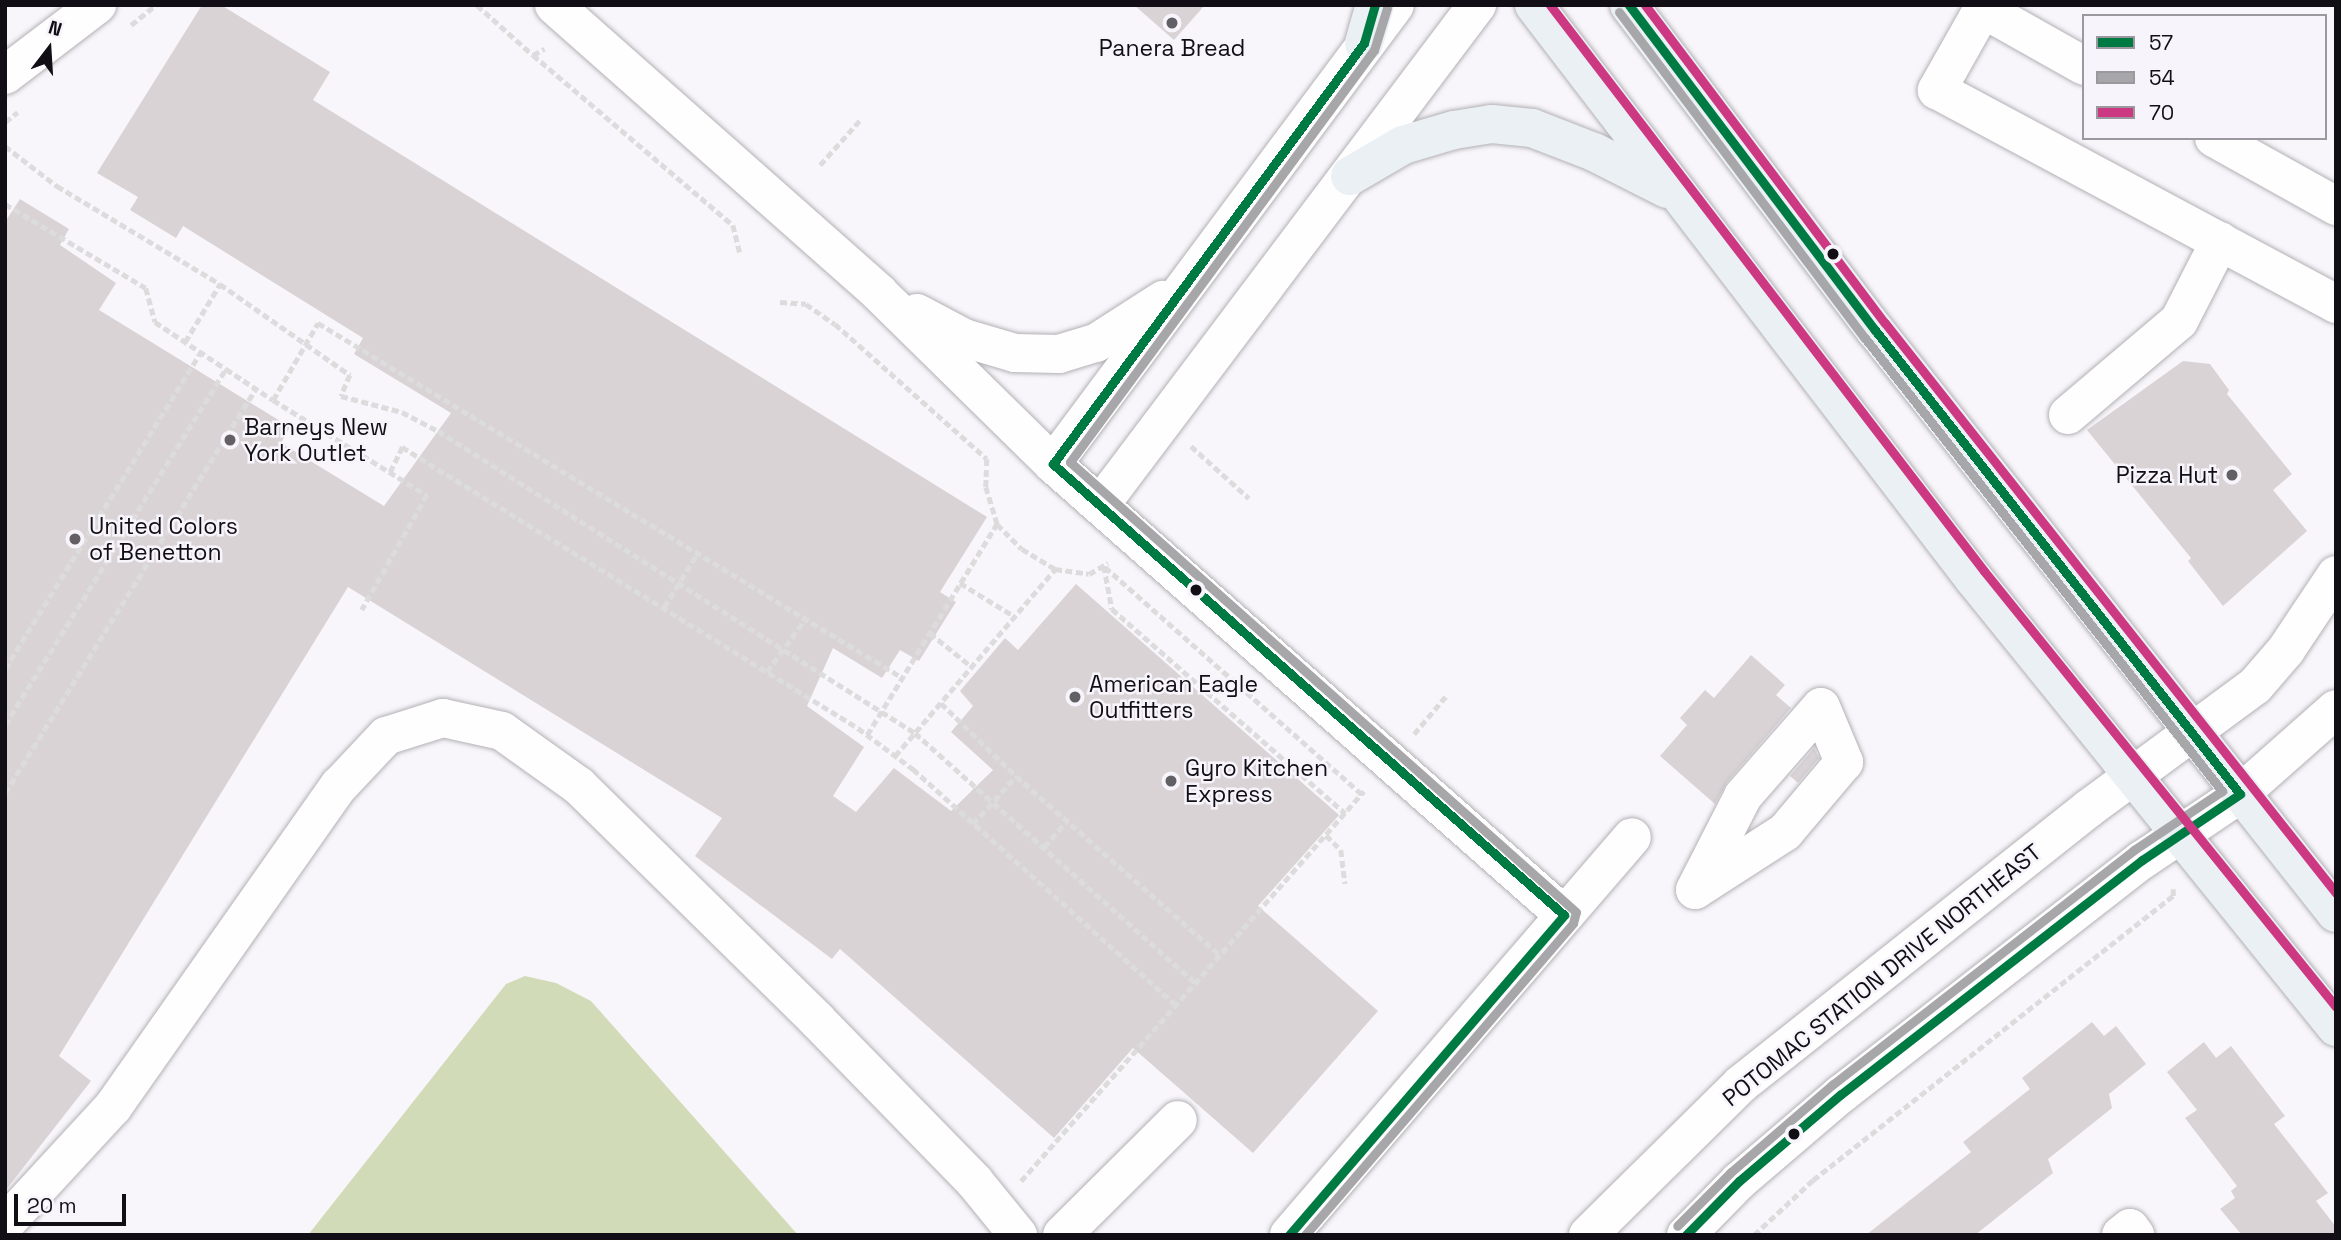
<!DOCTYPE html>
<style>
body{margin:0}
#map{position:relative;width:2341px;height:1240px;overflow:hidden;background:#f8f6fa;font-family:"Space Grotesk",sans-serif}
div>[style]{position:absolute}
.forest>*{inset:0;background:#d2dbb8}
.building>*{inset:0;background:#d9d3d5}
.path>*{height:4.5px;margin-top:-2.25px;transform-origin:0;background:repeating-linear-gradient(90deg,#dcdcdd 0 7px,transparent 0 10.5px)}
.roads{filter:drop-shadow(0 0 2px #b3b1b6) drop-shadow(0 0 2px #b3b1b6)}
.minor>*{height:38px;margin:-19px;padding:0 19px;transform-origin:19px;border-radius:19px;background:#fefefe}
.major>*{height:38px;margin:-19px;padding:0 19px;transform-origin:19px;border-radius:19px;background:#eaf0f3}
.bus-1>*{height:9px;margin:-4.5px;padding:0 4.5px;transform-origin:4.5px;border-radius:4.5px;background:#007a43}
.bus-2>*{height:9px;margin:-4.5px;padding:0 4.5px;transform-origin:4.5px;border-radius:4.5px;background:#a7a6a8}
.bus-3>*{height:9px;margin:-4.5px;padding:0 4.5px;transform-origin:4.5px;border-radius:4.5px;background:#cd3883}
.dots>*{width:19px;height:19px;translate:-50% -50%;box-sizing:border-box;border:4px solid #f7f4fc;border-radius:50%}
span{translate:-50% -50%;white-space:nowrap;text-align:center;line-height:1.15;-webkit-text-stroke:5px #f7f4fc;paint-order:stroke}
.poi-label{font-size:23px;color:#110e15}
.left{translate:0 -50%;text-align:left}
.right{translate:-100% -50%;text-align:right}
.street-label{font-size:23px;color:#110e15}
.frame{position:absolute;inset:0;border:7px solid #110e15;pointer-events:none}
.legend{position:absolute;left:2082px;top:14px;width:245px;height:126px;box-sizing:border-box;background:#f7f4fc;border:2px solid #9b98a0;margin:0;padding:9px 12px;list-style:none;font-size:21px;color:#110e15}
.legend li{display:flex;align-items:center;gap:14px;height:35px}
.legend b{width:35px;border:2px solid #9b98a0}
.north{position:absolute;left:14px;top:14px;width:70px;height:70px;-webkit-text-stroke:5px #f7f4fc;paint-order:stroke;rotate:17deg;font-size:19px;font-weight:700;line-height:28px;text-align:center;color:#110e15}
.north::after{content:'';display:block;margin:auto;width:24px;height:32px;background:#110e15;clip-path:polygon(50% 0,100% 100%,50% 72%,0 100%)}
.scale{position:absolute;left:14px;top:1194px;width:112px;height:32px;box-sizing:border-box;border:4px solid #110e15;border-top:0;padding-left:9px;font-size:21px;line-height:24px;white-space:nowrap;color:#110e15;-webkit-text-stroke:5px #f7f4fc;paint-order:stroke}
</style>
<div id="map">
<div class="forest">
<i style="clip-path:polygon(525px 976px,556px 983px,591px 1001px,798px 1235px,308px 1235px,506px 984px)"></i>
</div>
<div class="building">
<i style="clip-path:polygon(202px 5px,221px 5px,330px 72px,313px 100px,987px 517px,940px 592px,956px 602px,919px 661px,900px 650px,882px 678px,833px 648px,807px 706px,864px 747px,833px 796px,856px 812px,894px 768px,951px 811px,993px 770px,951px 732px,973px 706px,960px 691px,1005px 638px,1018px 650px,1076px 584px,1339px 815px,1258px 906px,1378px 1011px,1253px 1153px,1133px 1048px,1054px 1138px,840px 949px,832px 959px,695px 856px,722px 818px,348px 587px,59px 1056px,91px 1081px,5px 1191px,5px 222px,20px 199px,69px 229px,60px 245px,116px 283px,99px 310px,290px 427px,281px 443px,384px 506px,451px 413px,354px 354px,363px 338px,183px 226px,176px 238px,130px 210px,138px 197px,97px 173px)"></i>
<i style="clip-path:polygon(1134px 5px,1205px 5px,1174px 40px)"></i>
<i style="clip-path:polygon(2183px 361px,2210px 364px,2229px 390px,2227px 394px,2292px 474px,2273px 490px,2307px 531px,2223px 606px,2188px 561px,2191px 558px,2087px 430px)"></i>
<i style="clip-path:polygon(1751px 655px,1785px 685px,1776px 695px,1791px 708px,1727px 782px,1715px 804px,1660px 756px,1687px 725px,1680px 718px,1705px 690px,1714px 698px)"></i>
<i style="clip-path:polygon(1814px 748px,1819px 758px,1798px 783px,1790px 776px)"></i>
<i style="clip-path:polygon(2092px 1022px,2104px 1036px,2116px 1026px,2146px 1064px,2109px 1094px,2112px 1108px,2048px 1159px,2053px 1173px,1975px 1235px,1866px 1235px,1971px 1152px,1963px 1142px,2030px 1089px,2022px 1078px)"></i>
<i style="clip-path:polygon(2204px 1042px,2216px 1058px,2231px 1046px,2285px 1116px,2274px 1124px,2328px 1193px,2316px 1201px,2336px 1227px,2336px 1235px,2242px 1235px,2220px 1209px,2235px 1198px,2231px 1191px,2237px 1186px,2185px 1118px,2197px 1110px,2167px 1072px)"></i>
</div>
<div class="path">
<i style="left:477px;top:5px;width:75px;rotate:41.8deg"></i>
<i style="left:533px;top:55px;width:13px;rotate:-29deg"></i>
<i style="left:131px;top:25px;width:32px;rotate:-39deg"></i>
<i style="left:533px;top:55px;width:262px;rotate:40.4deg"></i>
<i style="left:733px;top:225px;width:29px;rotate:76deg"></i>
<i style="left:5px;top:122px;width:16px;rotate:-38deg"></i>
<i style="left:5px;top:146px;width:66px;rotate:37.6deg"></i>
<i style="left:57px;top:186px;width:190px;rotate:31deg"></i>
<i style="left:820px;top:165px;width:62px;rotate:-48.3deg"></i>
<i style="left:5px;top:204px;width:164px;rotate:30.8deg"></i>
<i style="left:146px;top:288px;width:35px;rotate:75deg"></i>
<i style="left:155px;top:322px;width:85px;rotate:33.5deg"></i>
<i style="left:780px;top:302px;width:26px;rotate:4deg"></i>
<i style="left:806px;top:304px;width:35px;rotate:35deg"></i>
<i style="left:835px;top:324px;width:203px;rotate:41.6deg"></i>
<i style="left:987px;top:459px;width:28px;rotate:92deg"></i>
<i style="left:986px;top:487px;width:39px;rotate:73deg"></i>
<i style="left:997px;top:524px;width:35px;rotate:45deg"></i>
<i style="left:1022px;top:549px;width:39px;rotate:31deg"></i>
<i style="left:1055px;top:569px;width:34px;rotate:8deg"></i>
<i style="left:1089px;top:574px;width:22px;rotate:-30deg"></i>
<i style="left:185px;top:342px;width:68px;rotate:-58.9deg"></i>
<i style="left:220px;top:284px;width:159px;rotate:35deg"></i>
<i style="left:350px;top:375px;width:23px;rotate:113deg"></i>
<i style="left:341px;top:396px;width:63px;rotate:14.7deg"></i>
<i style="left:402px;top:412px;width:41px;rotate:27.8deg"></i>
<i style="left:438px;top:431px;width:565px;rotate:32.34deg"></i>
<i style="left:915px;top:733px;width:378px;rotate:41.7deg"></i>
<i style="left:273px;top:400px;width:181px;rotate:31.7deg"></i>
<i style="left:427px;top:495px;width:132px;rotate:119.5deg"></i>
<i style="left:1191px;top:446px;width:78px;rotate:41.9deg"></i>
<i style="left:390px;top:472px;width:28px;rotate:-64deg"></i>
<i style="left:402px;top:447px;width:536px;rotate:31.64deg"></i>
<i style="left:858px;top:728px;width:69px;rotate:36.7deg"></i>
<i style="left:913px;top:769px;width:355px;rotate:41.9deg"></i>
<i style="left:1104px;top:566px;width:44px;rotate:79.5deg"></i>
<i style="left:1112px;top:609px;width:310px;rotate:41.2deg"></i>
<i style="left:1105px;top:567px;width:343px;rotate:41.5deg"></i>
<i style="left:960px;top:583px;width:63px;rotate:31.4deg"></i>
<i style="left:664px;top:607px;width:62px;rotate:-58.1deg"></i>
<i style="left:930px;top:633px;width:54px;rotate:39deg"></i>
<i style="left:5px;top:669px;width:373px;rotate:-58.3deg"></i>
<i style="left:767px;top:672px;width:65px;rotate:-54.4deg"></i>
<i style="left:941px;top:703px;width:105px;rotate:44.2deg"></i>
<i style="left:1016px;top:776px;width:273px;rotate:41.3deg"></i>
<i style="left:5px;top:725px;width:419px;rotate:-58.2deg"></i>
<i style="left:226px;top:369px;width:56px;rotate:33.4deg"></i>
<i style="left:273px;top:400px;width:89px;rotate:-59.7deg"></i>
<i style="left:318px;top:323px;width:684px;rotate:31.25deg"></i>
<i style="left:1414px;top:734px;width:50px;rotate:-49.9deg"></i>
<i style="left:867px;top:735px;width:248px;rotate:-58.4deg"></i>
<i style="left:895px;top:756px;width:246px;rotate:-49.4deg"></i>
<i style="left:5px;top:793px;width:476px;rotate:-58.2deg"></i>
<i style="left:973px;top:824px;width:64px;rotate:-48.1deg"></i>
<i style="left:1326px;top:835px;width:21px;rotate:45deg"></i>
<i style="left:1341px;top:850px;width:34px;rotate:83deg"></i>
<i style="left:1044px;top:847px;width:35px;rotate:-49deg"></i>
<i style="left:1021px;top:1181px;width:519px;rotate:-48.67deg"></i>
<i style="left:1754px;top:1235px;width:81px;rotate:-43deg"></i>
<i style="left:1813px;top:1180px;width:459px;rotate:-38.3deg"></i>
<i style="left:2173px;top:896px;width:7px;rotate:-90deg"></i>
</div>
<div class="roads">
<div class="minor">
<i style="left:554px;top:5px;width:434px;rotate:41.5deg"></i>
<i style="left:879px;top:293px;width:244px;rotate:44.5deg"></i>
<i style="left:1053px;top:464px;width:682px;rotate:41.43deg"></i>
<i style="left:1985px;top:5px;width:98px;rotate:119.5deg"></i>
<i style="left:1937px;top:90px;width:453px;rotate:28.2deg"></i>
<i style="left:1983px;top:9px;width:116px;rotate:29.4deg"></i>
<i style="left:5px;top:75px;width:116px;rotate:-37.3deg"></i>
<i style="left:2214px;top:138px;width:140px;rotate:29.1deg"></i>
<i style="left:917px;top:313px;width:53px;rotate:28deg"></i>
<i style="left:964px;top:338px;width:53px;rotate:16.4deg"></i>
<i style="left:1015px;top:353px;width:44px;rotate:1.3deg"></i>
<i style="left:1059px;top:354px;width:39px;rotate:-17deg"></i>
<i style="left:1096px;top:343px;width:80px;rotate:-32.7deg"></i>
<i style="left:2068px;top:415px;width:145px;rotate:-40.3deg"></i>
<i style="left:2179px;top:321px;width:90px;rotate:-62.9deg"></i>
<i style="left:1053px;top:464px;width:572px;rotate:-53.31deg"></i>
<i style="left:1101px;top:504px;width:625px;rotate:-53deg"></i>
<i style="left:1821px;top:707px;width:60px;rotate:67.3deg"></i>
<i style="left:1844px;top:762px;width:92px;rotate:130.1deg"></i>
<i style="left:1785px;top:832px;width:107px;rotate:147.2deg"></i>
<i style="left:1695px;top:890px;width:106px;rotate:-62.9deg"></i>
<i style="left:1743px;top:796px;width:118px;rotate:-48.8deg"></i>
<i style="left:5px;top:1224px;width:159px;rotate:-47.3deg"></i>
<i style="left:113px;top:1107px;width:393px;rotate:-54.9deg"></i>
<i style="left:339px;top:786px;width:69px;rotate:-46.8deg"></i>
<i style="left:386px;top:736px;width:60px;rotate:-17.5deg"></i>
<i style="left:443px;top:718px;width:60px;rotate:12.4deg"></i>
<i style="left:502px;top:731px;width:95px;rotate:35.5deg"></i>
<i style="left:579px;top:786px;width:334px;rotate:44.5deg"></i>
<i style="left:817px;top:1020px;width:225px;rotate:45.7deg"></i>
<i style="left:974px;top:1181px;width:70px;rotate:50.8deg"></i>
<i style="left:1062px;top:1235px;width:163px;rotate:-44.8deg"></i>
<i style="left:1289px;top:1235px;width:525px;rotate:-49.24deg"></i>
<i style="left:1588px;top:1235px;width:215px;rotate:-44.6deg"></i>
<i style="left:1741px;top:1084px;width:443px;rotate:-38.4deg"></i>
<i style="left:2088px;top:809px;width:207px;rotate:-36.4deg"></i>
<i style="left:2255px;top:686px;width:48px;rotate:-49.3deg"></i>
<i style="left:2286px;top:650px;width:90px;rotate:-56.3deg"></i>
<i style="left:1686px;top:1235px;width:76px;rotate:-45.5deg"></i>
<i style="left:1739px;top:1181px;width:134px;rotate:-40.5deg"></i>
<i style="left:1841px;top:1094px;width:381px;rotate:-37.9deg"></i>
<i style="left:2142px;top:860px;width:118px;rotate:-34deg"></i>
<i style="left:2240px;top:794px;width:128px;rotate:-41.5deg"></i>
<i style="left:2121px;top:1235px;width:11px;rotate:-38deg"></i>
<i style="left:2130px;top:1228px;width:9px;rotate:54deg"></i>
</div>
<div class="major">
<i style="left:1534px;top:5px;width:723px;rotate:52.53deg"></i>
<i style="left:1974px;top:579px;width:576px;rotate:51.06deg"></i>
<i style="left:1629px;top:5px;width:408px;rotate:52.9deg"></i>
<i style="left:1875px;top:330px;width:743px;rotate:51.67deg"></i>
<i style="left:1364px;top:43px;width:40px;rotate:-74deg"></i>
<i style="left:1350px;top:176px;width:61px;rotate:-30.3deg"></i>
<i style="left:1403px;top:145px;width:53px;rotate:-16.4deg"></i>
<i style="left:1454px;top:130px;width:38px;rotate:-9deg"></i>
<i style="left:1492px;top:124px;width:40px;rotate:5.7deg"></i>
<i style="left:1532px;top:128px;width:66px;rotate:21.2deg"></i>
<i style="left:1594px;top:152px;width:82px;rotate:26.9deg"></i>
</div>
</div>
<div class="bus-1">
<i style="left:1629px;top:5px;width:408px;rotate:52.9deg"></i>
<i style="left:1875px;top:330px;width:590px;rotate:51.81deg"></i>
<i style="left:2240px;top:794px;width:118px;rotate:146deg"></i>
<i style="left:2142px;top:860px;width:381px;rotate:142.1deg"></i>
<i style="left:1841px;top:1094px;width:134px;rotate:139.5deg"></i>
<i style="left:1739px;top:1181px;width:76px;rotate:134.5deg"></i>
<i style="left:1289px;top:1235px;width:422px;rotate:-49.3deg"></i>
<i style="left:1564px;top:915px;width:682px;rotate:-138.57deg"></i>
<i style="left:1053px;top:464px;width:523px;rotate:-53.55deg"></i>
<i style="left:1364px;top:43px;width:40px;rotate:-74deg"></i>
</div>
<div class="bus-2">
<i style="left:1619px;top:12px;width:408px;rotate:53deg"></i>
<i style="left:1865px;top:338px;width:577px;rotate:51.76deg"></i>
<i style="left:2222px;top:791px;width:106px;rotate:146.2deg"></i>
<i style="left:2134px;top:850px;width:381px;rotate:142.1deg"></i>
<i style="left:1833px;top:1084px;width:135px;rotate:139.2deg"></i>
<i style="left:1731px;top:1172px;width:76px;rotate:135deg"></i>
<i style="left:1305px;top:1235px;width:411px;rotate:-49.3deg"></i>
<i style="left:1573px;top:923px;width:11px;rotate:-75deg"></i>
<i style="left:1576px;top:912px;width:677px;rotate:-138.35deg"></i>
<i style="left:1070px;top:462px;width:512px;rotate:-53.58deg"></i>
<i style="left:1374px;top:50px;width:44px;rotate:-72.8deg"></i>
</div>
<div class="bus-3">
<i style="left:1550px;top:5px;width:713px;rotate:52.52deg"></i>
<i style="left:1984px;top:571px;width:560px;rotate:51.08deg"></i>
<i style="left:1645px;top:5px;width:398px;rotate:53deg"></i>
<i style="left:1885px;top:323px;width:727px;rotate:51.65deg"></i>
</div>
<div class="dots">
<i style="left:1172px;top:23px;background:#625f65"></i>
<i style="left:1833px;top:254px;background:#110e15"></i>
<i style="left:230px;top:440px;background:#625f65"></i>
<i style="left:2232px;top:475px;background:#625f65"></i>
<i style="left:75px;top:539px;background:#625f65"></i>
<i style="left:1196px;top:590px;background:#110e15"></i>
<i style="left:1075px;top:697px;background:#625f65"></i>
<i style="left:1171px;top:781px;background:#625f65"></i>
<i style="left:1794px;top:1134px;background:#110e15"></i>
</div>
<div class="poi-label">
<span style="left:1172px;top:48px">Panera Bread</span>
<span class="left" style="left:244px;top:440px">Barneys New<br>York Outlet</span>
<span class="right" style="left:2218px;top:475px">Pizza Hut</span>
<span class="left" style="left:89px;top:539px">United Colors<br>of Benetton</span>
<span class="left" style="left:1089px;top:697px">American Eagle<br>Outfitters</span>
<span class="left" style="left:1185px;top:781px">Gyro Kitchen<br>Express</span>
</div>
<div class="street-label">
<span style="left:1882px;top:975px;rotate:-39deg">POTOMAC STATION DRIVE NORTHEAST</span>
</div>
<div class="frame"></div>
<ul class="legend">
<li><b style="height:9px;background:#007a43"></b>57</li>
<li><b style="height:9px;background:#a7a6a8"></b>54</li>
<li><b style="height:9px;background:#cd3883"></b>70</li>
</ul>
<div class="north">N</div>
<div class="scale">20 m</div>
</div>
